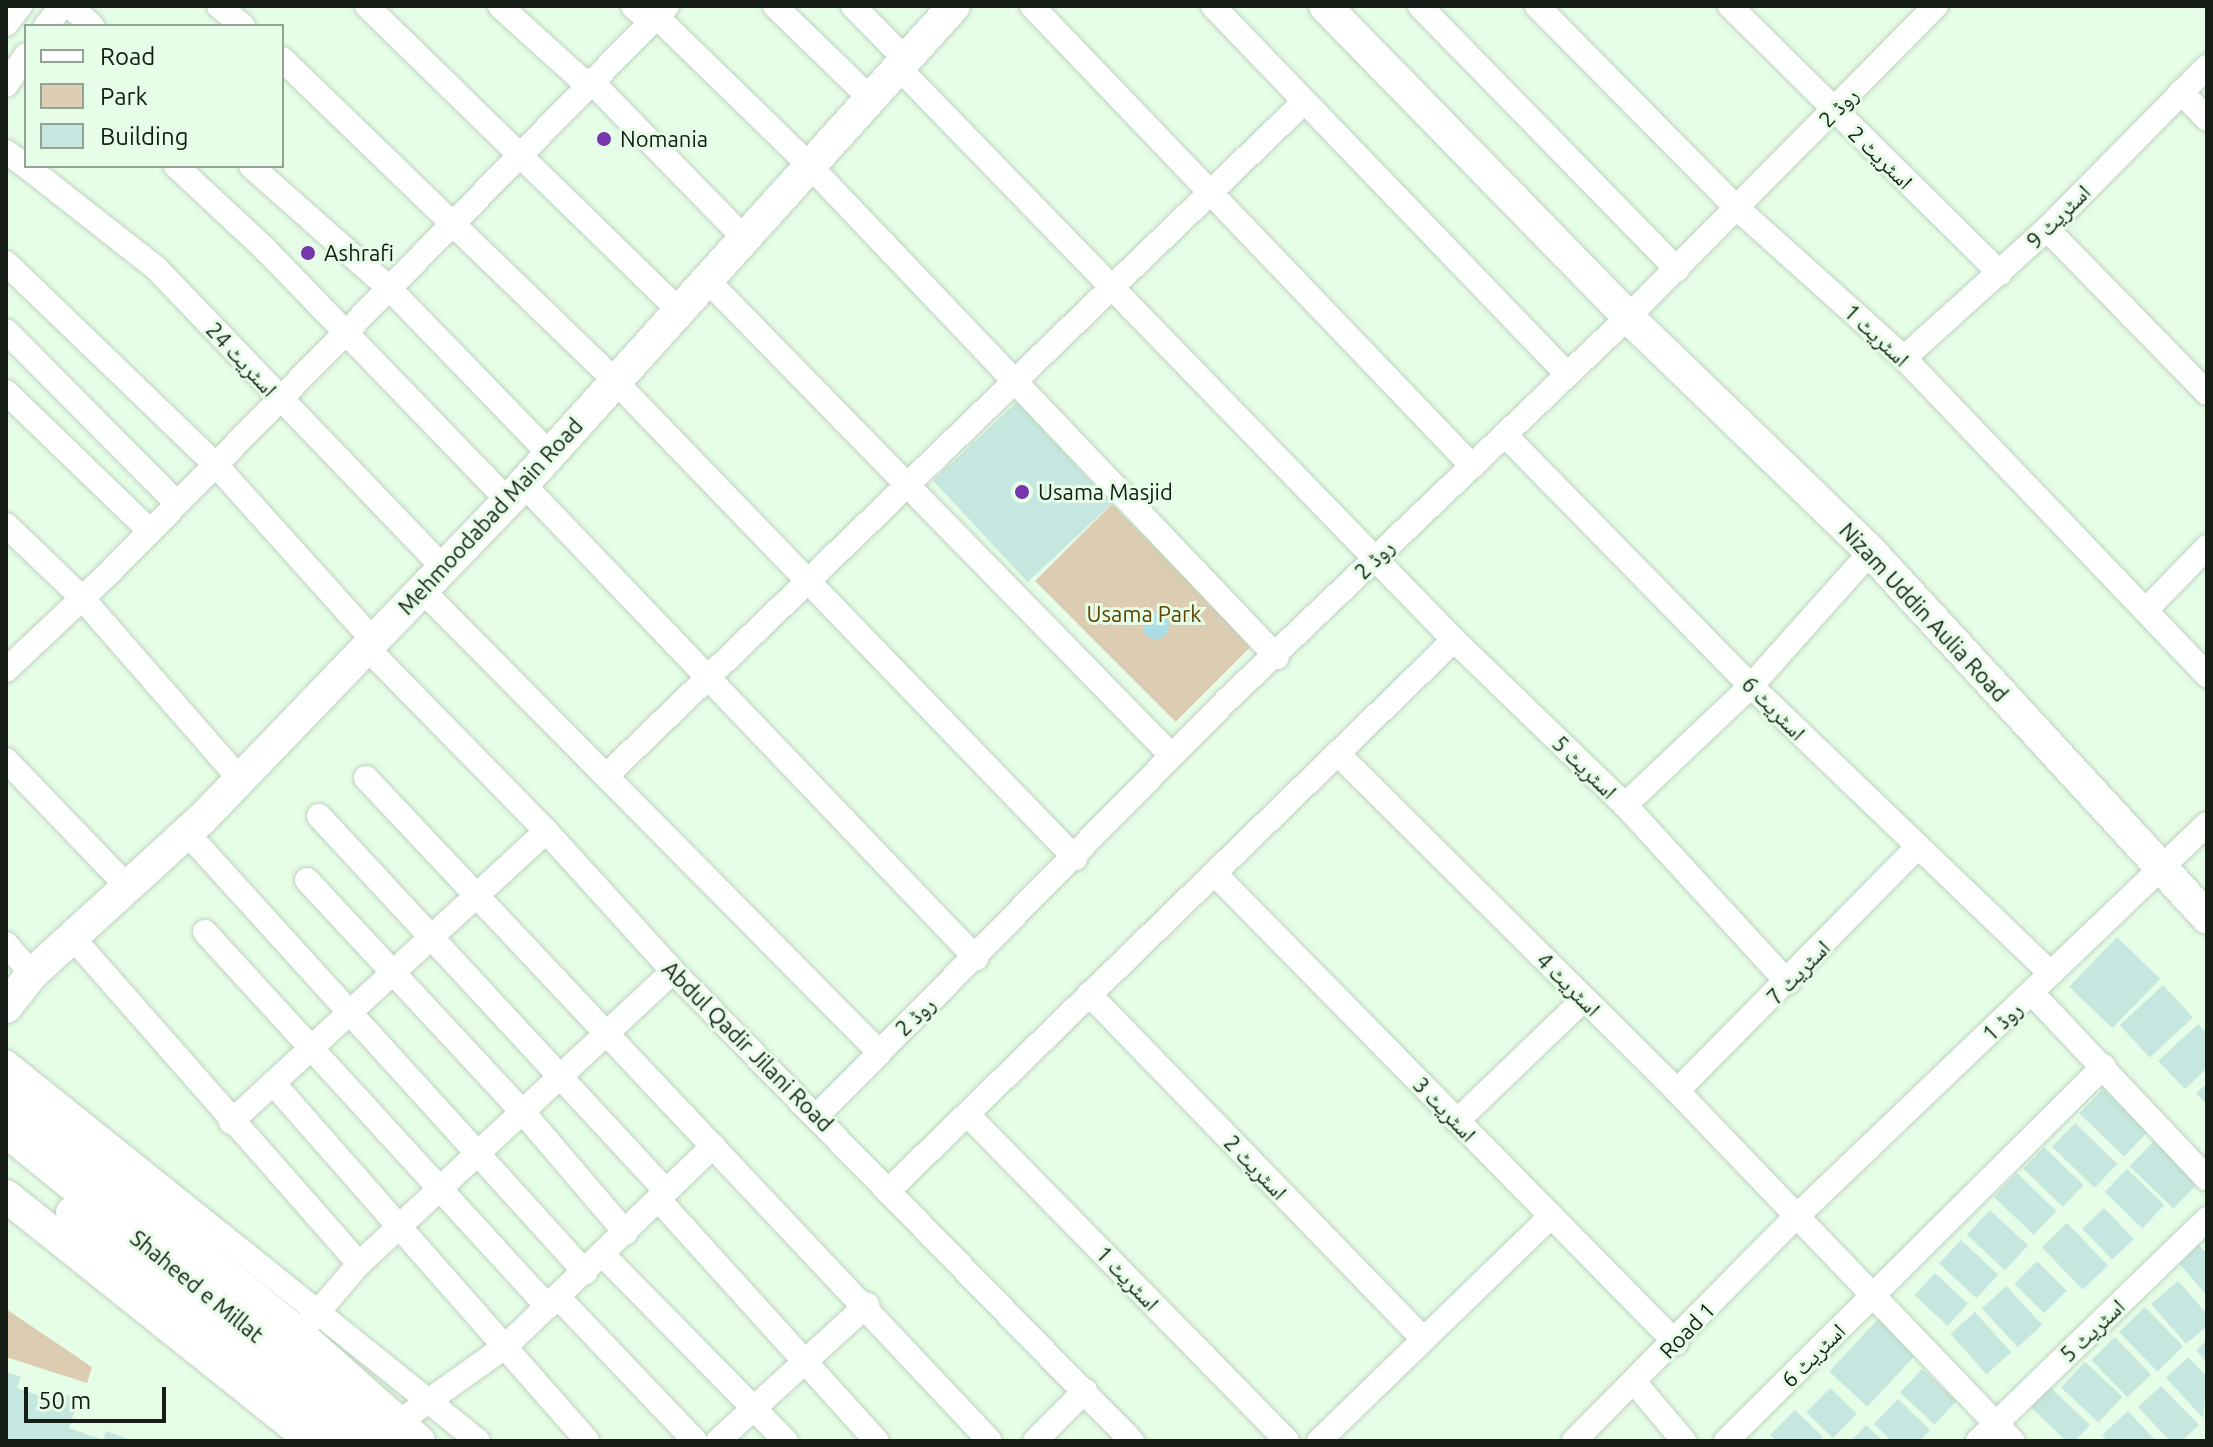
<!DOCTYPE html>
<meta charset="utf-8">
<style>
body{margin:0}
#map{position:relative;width:2213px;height:1447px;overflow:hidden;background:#e6fde7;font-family:Ubuntu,"Noto Naskh Arabic",sans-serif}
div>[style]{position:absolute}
.green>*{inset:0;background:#dccdb2;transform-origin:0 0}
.water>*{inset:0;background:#aadde6}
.round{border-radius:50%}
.building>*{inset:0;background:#c5e7df;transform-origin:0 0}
.roads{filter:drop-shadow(0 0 2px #bcd3bd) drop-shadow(0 0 2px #bcd3bd)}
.minor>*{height:24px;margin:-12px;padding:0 12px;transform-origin:12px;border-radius:12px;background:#fff}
.major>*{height:32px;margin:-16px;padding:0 16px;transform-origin:16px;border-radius:16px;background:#fff}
.dots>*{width:22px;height:22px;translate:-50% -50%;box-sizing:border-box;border:4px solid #e6fde7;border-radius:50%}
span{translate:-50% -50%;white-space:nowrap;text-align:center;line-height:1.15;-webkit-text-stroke:6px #e6fde7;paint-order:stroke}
.street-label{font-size:22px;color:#151d16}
.poi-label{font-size:22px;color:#151d16}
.left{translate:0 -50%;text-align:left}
.park-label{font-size:22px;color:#5e4300}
.frame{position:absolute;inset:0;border:8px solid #151d16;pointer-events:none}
.legend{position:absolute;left:24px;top:24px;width:260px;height:144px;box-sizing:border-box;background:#e6fde7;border:2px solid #92a393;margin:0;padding:10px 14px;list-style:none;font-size:24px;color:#151d16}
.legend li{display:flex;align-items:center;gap:16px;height:40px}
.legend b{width:40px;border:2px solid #92a393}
.scale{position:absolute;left:24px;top:1387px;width:142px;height:36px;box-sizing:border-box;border:4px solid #151d16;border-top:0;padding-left:10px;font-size:24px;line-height:28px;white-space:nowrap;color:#151d16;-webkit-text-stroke:6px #e6fde7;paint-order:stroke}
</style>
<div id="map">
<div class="green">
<i style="left:1112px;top:504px;width:199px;height:109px;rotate:45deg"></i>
<i style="clip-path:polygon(6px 1309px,92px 1367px,87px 1383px,6px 1357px)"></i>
</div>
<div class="water">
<i class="round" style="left:1143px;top:613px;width:26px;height:26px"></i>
</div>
<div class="building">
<i style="left:1017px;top:402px;width:139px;height:115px;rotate:47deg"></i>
<i style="left:2117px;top:937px;width:60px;height:69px;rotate:44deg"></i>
<i style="left:2163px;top:985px;width:44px;height:59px;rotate:47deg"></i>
<i style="clip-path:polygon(2198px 1024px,2207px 1033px,2207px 1068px,2185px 1089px,2158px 1061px)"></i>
<i style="clip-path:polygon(2207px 1084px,2207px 1105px,2196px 1093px)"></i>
<i style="left:2103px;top:1089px;width:62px;height:34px;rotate:44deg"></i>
<i style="left:2075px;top:1123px;width:59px;height:33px;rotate:44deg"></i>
<i style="left:2154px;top:1141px;width:61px;height:35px;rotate:44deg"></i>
<i style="left:2044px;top:1147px;width:55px;height:30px;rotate:44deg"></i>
<i style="left:2127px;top:1169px;width:52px;height:32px;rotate:44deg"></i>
<i style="left:2017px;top:1173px;width:55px;height:33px;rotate:44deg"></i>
<i style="left:2104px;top:1208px;width:43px;height:30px;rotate:46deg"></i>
<i style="left:1990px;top:1210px;width:52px;height:34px;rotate:43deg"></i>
<i style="left:2067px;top:1223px;width:59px;height:35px;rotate:46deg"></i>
<i style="left:1961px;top:1240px;width:51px;height:32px;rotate:43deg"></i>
<i style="clip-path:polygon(2198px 1244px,2207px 1254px,2207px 1296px,2178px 1262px)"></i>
<i style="left:2037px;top:1261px;width:42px;height:32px;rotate:45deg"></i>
<i style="left:1935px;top:1273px;width:45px;height:30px;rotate:43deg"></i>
<i style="clip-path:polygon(2178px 1281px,2207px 1314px,2207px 1326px,2186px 1344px,2151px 1304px)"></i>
<i style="left:2006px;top:1286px;width:53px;height:33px;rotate:47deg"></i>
<i style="left:2145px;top:1307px;width:55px;height:36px;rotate:46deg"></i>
<i style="left:1975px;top:1312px;width:54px;height:33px;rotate:48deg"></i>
<i style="left:1879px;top:1318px;width:52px;height:73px;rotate:43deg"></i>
<i style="left:2115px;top:1337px;width:52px;height:33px;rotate:46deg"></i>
<i style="clip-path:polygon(2207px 1340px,2207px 1363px,2196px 1350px)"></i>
<i style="clip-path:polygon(2188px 1357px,2207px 1377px,2203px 1418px,2166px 1378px)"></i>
<i style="left:2085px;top:1362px;width:51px;height:35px;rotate:43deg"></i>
<i style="left:1922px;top:1369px;width:47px;height:32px;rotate:43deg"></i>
<i style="clip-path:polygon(6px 1372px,21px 1377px,17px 1388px,49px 1399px,52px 1390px,79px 1399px,69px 1428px,103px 1440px,106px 1431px,134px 1441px,6px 1441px)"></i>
<i style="clip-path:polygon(2048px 1385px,2090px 1425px,2075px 1441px,2066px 1441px,2029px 1405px)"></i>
<i style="clip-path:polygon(2161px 1386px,2199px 1425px,2182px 1441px,2170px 1441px,2138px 1407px)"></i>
<i style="left:1830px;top:1388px;width:37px;height:34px;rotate:44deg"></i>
<i style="clip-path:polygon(1898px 1399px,1930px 1430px,1920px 1441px,1892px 1441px,1874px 1424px)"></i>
<i style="clip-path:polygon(1795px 1410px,1823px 1437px,1819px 1441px,1777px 1441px,1770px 1435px)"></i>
<i style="clip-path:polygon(2128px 1411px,2156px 1441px,2108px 1441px,2102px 1435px)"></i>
<i style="clip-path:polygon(1866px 1425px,1883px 1441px,1851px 1441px)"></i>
</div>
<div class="roads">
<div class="minor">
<i style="left:70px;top:6px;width:30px;rotate:42deg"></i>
<i style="left:219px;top:6px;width:31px;rotate:40deg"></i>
<i style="left:367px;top:6px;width:436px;rotate:44.3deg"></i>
<i style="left:500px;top:6px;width:116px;rotate:42.2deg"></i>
<i style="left:633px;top:6px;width:25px;rotate:43deg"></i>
<i style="left:775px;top:6px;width:132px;rotate:44.1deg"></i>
<i style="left:853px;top:6px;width:74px;rotate:45.5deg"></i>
<i style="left:1032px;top:6px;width:637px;rotate:46.27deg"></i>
<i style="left:1213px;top:6px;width:509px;rotate:46.11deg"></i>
<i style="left:1420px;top:6px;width:368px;rotate:45.7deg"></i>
<i style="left:1537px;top:6px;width:284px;rotate:45.3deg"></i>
<i style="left:1737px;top:208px;width:224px;rotate:41.9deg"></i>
<i style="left:1904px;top:358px;width:439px;rotate:46.3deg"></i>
<i style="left:1730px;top:6px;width:380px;rotate:44.7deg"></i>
<i style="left:657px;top:17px;width:212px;rotate:44.2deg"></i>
<i style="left:809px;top:165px;width:679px;rotate:46.43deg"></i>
<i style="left:6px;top:24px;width:23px;rotate:-52deg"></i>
<i style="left:46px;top:26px;width:26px;rotate:-51deg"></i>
<i style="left:282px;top:59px;width:463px;rotate:44deg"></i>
<i style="left:615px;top:381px;width:663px;rotate:46.04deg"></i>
<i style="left:898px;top:67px;width:798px;rotate:45.86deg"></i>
<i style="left:1454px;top:640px;width:238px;rotate:44deg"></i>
<i style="left:1625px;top:805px;width:241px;rotate:47.5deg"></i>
<i style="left:590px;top:80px;width:221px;rotate:45.7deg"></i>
<i style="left:6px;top:85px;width:36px;rotate:-56deg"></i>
<i style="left:2181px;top:92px;width:37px;rotate:46deg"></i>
<i style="left:6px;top:152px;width:24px;rotate:35deg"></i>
<i style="left:26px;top:166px;width:165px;rotate:38.1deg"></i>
<i style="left:156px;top:268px;width:416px;rotate:46.2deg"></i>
<i style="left:176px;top:166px;width:122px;rotate:43deg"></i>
<i style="left:265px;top:249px;width:350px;rotate:46deg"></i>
<i style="left:251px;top:166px;width:183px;rotate:41.5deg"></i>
<i style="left:388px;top:287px;width:233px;rotate:45.9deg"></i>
<i style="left:2047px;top:229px;width:229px;rotate:45.7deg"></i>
<i style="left:6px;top:263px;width:290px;rotate:43.9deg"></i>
<i style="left:215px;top:464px;width:237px;rotate:48.1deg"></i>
<i style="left:707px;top:280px;width:665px;rotate:45.67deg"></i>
<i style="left:6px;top:331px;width:243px;rotate:45.2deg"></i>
<i style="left:1904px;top:358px;width:193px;rotate:-42.1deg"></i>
<i style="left:2047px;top:229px;width:228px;rotate:-45.4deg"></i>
<i style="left:6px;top:392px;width:200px;rotate:44deg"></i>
<i style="left:1505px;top:435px;width:351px;rotate:45.6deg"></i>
<i style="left:1751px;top:686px;width:414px;rotate:43.8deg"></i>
<i style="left:523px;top:484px;width:656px;rotate:46.3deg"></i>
<i style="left:6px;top:525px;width:105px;rotate:43.8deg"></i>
<i style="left:82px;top:598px;width:240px;rotate:48.9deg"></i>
<i style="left:422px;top:590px;width:648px;rotate:45.31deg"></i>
<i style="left:2146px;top:610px;width:88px;rotate:-45.9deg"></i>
<i style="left:367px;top:648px;width:256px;rotate:45.6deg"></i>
<i style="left:546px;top:831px;width:189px;rotate:47.8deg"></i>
<i style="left:673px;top:971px;width:657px;rotate:45.68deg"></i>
<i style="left:6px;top:670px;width:147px;rotate:-43.3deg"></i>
<i style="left:113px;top:569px;width:790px;rotate:-45.46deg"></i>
<i style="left:1339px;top:755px;width:477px;rotate:44.8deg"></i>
<i style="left:1677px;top:1091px;width:485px;rotate:46.2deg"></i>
<i style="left:6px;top:760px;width:176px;rotate:46.2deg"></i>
<i style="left:606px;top:776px;width:970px;rotate:-44deg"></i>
<i style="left:366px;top:778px;width:910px;rotate:46.74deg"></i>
<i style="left:1625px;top:805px;width:173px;rotate:-43.4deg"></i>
<i style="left:1751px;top:686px;width:180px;rotate:-48.2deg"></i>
<i style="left:319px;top:816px;width:511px;rotate:47.22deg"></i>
<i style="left:187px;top:833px;width:593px;rotate:47.8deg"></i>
<i style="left:1215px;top:874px;width:658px;rotate:45.49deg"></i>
<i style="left:307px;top:880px;width:316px;rotate:47.1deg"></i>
<i style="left:522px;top:1111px;width:160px;rotate:49.6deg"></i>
<i style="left:205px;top:932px;width:508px;rotate:47.55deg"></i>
<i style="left:73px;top:938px;width:434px;rotate:48.7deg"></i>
<i style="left:6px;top:944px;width:40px;rotate:49deg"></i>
<i style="left:2032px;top:993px;width:255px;rotate:46.7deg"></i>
<i style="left:1089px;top:994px;width:480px;rotate:45.9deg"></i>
<i style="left:6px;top:1062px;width:605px;rotate:38.76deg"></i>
<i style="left:273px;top:1083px;width:476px;rotate:48.7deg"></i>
<i style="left:1677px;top:1091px;width:340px;rotate:-45.4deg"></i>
<i style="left:968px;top:1115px;width:456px;rotate:45.6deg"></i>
<i style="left:817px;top:1116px;width:584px;rotate:-45.42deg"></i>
<i style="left:1227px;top:700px;width:555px;rotate:-43.68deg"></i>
<i style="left:1628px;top:317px;width:438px;rotate:-45.3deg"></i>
<i style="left:1457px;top:1121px;width:176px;rotate:-43.8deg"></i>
<i style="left:231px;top:1122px;width:429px;rotate:-42.7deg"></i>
<i style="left:889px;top:1190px;width:788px;rotate:-44.23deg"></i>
<i style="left:658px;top:1199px;width:326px;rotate:47.9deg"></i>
<i style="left:604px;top:1256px;width:260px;rotate:45.5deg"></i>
<i style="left:558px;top:1297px;width:199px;rotate:46.4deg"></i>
<i style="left:307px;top:1325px;width:80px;rotate:-49.6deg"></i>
<i style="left:359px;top:1264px;width:429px;rotate:-43deg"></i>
<i style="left:1635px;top:1383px;width:76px;rotate:49.8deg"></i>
<i style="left:399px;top:1422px;width:131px;rotate:-35.4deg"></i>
<i style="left:506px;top:1346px;width:288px;rotate:-44deg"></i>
<i style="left:718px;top:1441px;width:202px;rotate:-42.4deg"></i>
<i style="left:1035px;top:1441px;width:71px;rotate:-45deg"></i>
<i style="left:1319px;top:1441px;width:322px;rotate:-44.1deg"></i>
<i style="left:1574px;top:1441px;width:317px;rotate:-45.3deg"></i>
<i style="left:1797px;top:1216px;width:567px;rotate:-43.71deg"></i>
<i style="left:1726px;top:1441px;width:532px;rotate:-44.77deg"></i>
<i style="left:1978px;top:1441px;width:319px;rotate:-44.1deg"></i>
</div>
<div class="major">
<i style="left:1325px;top:6px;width:434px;rotate:45.7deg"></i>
<i style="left:1628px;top:317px;width:338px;rotate:44deg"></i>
<i style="left:1871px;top:552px;width:497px;rotate:47.4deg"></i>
<i style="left:6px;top:1007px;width:42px;rotate:-51.8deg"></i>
<i style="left:32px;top:974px;width:230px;rotate:-42.4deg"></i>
<i style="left:202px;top:819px;width:441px;rotate:-46.1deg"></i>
<i style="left:508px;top:501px;width:666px;rotate:-47.98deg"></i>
<i style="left:6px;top:1095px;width:381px;rotate:39.2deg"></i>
<i style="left:301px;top:1336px;width:158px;rotate:41.7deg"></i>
<i style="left:6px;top:1131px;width:493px;rotate:39deg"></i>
<i style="left:6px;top:1196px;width:393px;rotate:38.6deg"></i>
<i style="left:72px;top:1213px;width:360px;rotate:39.3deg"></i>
</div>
</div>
<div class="dots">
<i style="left:604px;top:139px;background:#7637ac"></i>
<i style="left:308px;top:253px;background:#7637ac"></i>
<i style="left:1022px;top:492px;background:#7637ac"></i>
</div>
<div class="street-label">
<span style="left:1838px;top:107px;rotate:-46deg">روڈ 2</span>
<span style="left:1881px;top:157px;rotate:44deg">اسٹریٹ 2</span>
<span style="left:2058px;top:216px;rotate:-45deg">اسٹریٹ 9</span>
<span style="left:1877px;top:335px;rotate:43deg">اسٹریٹ 1</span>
<span style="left:242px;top:359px;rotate:47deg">اسٹریٹ 24</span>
<span style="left:490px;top:516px;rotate:-47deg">Mehmoodabad Main Road</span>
<span style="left:1374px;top:559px;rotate:-45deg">روڈ 2</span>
<span style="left:1924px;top:612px;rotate:47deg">Nizam Uddin Aulia Road</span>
<span style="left:1774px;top:708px;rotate:45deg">اسٹریٹ 6</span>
<span style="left:1585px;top:767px;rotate:44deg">اسٹریٹ 5</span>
<span style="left:1798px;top:972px;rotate:-46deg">اسٹریٹ 7</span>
<span style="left:1569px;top:984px;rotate:45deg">اسٹریٹ 4</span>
<span style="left:915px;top:1016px;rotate:-44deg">روڈ 2</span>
<span style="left:2002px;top:1021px;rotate:-44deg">روڈ 1</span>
<span style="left:748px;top:1046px;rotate:45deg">Abdul Qadir Jilani Road</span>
<span style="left:1445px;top:1109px;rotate:46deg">اسٹریٹ 3</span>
<span style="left:1256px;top:1167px;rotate:46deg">اسٹریٹ 2</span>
<span style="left:1128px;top:1278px;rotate:46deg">اسٹریٹ 1</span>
<span style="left:197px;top:1286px;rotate:39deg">Shaheed e Millat</span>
<span style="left:1687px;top:1330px;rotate:-46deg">Road 1</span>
<span style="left:2092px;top:1330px;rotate:-44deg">اسٹریٹ 5</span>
<span style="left:1813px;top:1355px;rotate:-45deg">اسٹریٹ 6</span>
</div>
<div class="poi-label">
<span class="left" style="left:620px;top:139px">Nomania</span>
<span class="left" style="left:324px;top:253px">Ashrafi</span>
<span class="left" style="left:1038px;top:492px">Usama Masjid</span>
</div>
<div class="park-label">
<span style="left:1144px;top:614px">Usama Park</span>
</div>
<div class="frame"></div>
<ul class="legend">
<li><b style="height:10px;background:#fff"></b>Road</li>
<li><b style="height:22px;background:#dccdb2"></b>Park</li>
<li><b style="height:22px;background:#c5e7df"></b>Building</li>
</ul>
<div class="scale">50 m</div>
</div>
